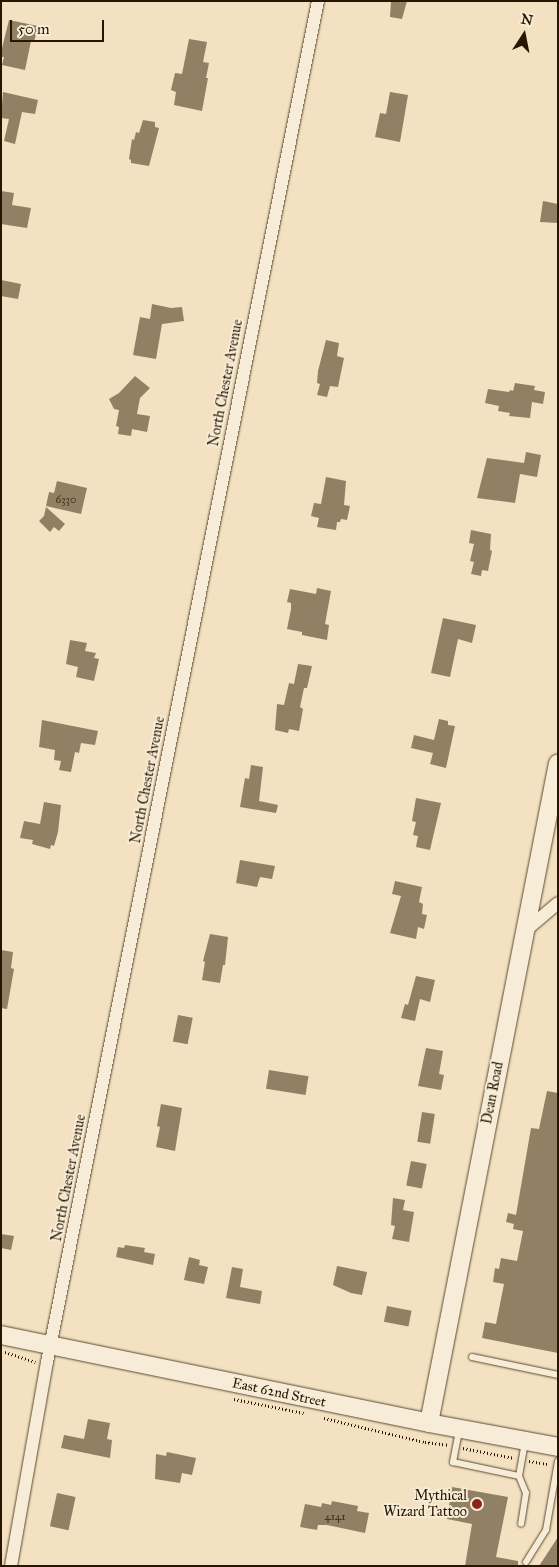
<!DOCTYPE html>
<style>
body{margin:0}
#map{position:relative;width:559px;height:1567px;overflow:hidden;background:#f3e1c1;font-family:"IM FELL Great Primer",serif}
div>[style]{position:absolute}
.building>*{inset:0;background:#928065;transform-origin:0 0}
.path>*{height:2.5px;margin-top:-1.25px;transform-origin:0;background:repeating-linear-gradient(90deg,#281601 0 1px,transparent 0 3.5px)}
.roads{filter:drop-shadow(0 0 1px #5b4931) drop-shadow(0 0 1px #5b4931)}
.lane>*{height:6px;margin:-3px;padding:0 3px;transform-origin:3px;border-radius:3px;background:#f7ecd7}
.street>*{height:12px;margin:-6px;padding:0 6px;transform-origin:6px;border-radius:6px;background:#f7ecd7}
.secondary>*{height:18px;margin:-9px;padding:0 9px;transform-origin:9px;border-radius:9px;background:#f7ecd7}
.dots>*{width:14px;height:14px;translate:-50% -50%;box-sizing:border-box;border:2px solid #f7ecd7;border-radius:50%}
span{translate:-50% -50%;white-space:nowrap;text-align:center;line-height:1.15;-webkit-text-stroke:4px #f7ecd7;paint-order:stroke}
.number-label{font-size:11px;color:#42301a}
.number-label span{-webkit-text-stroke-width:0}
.street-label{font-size:14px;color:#281601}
.poi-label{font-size:14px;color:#281601}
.right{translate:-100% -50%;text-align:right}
.frame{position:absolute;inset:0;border:2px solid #281601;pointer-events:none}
.north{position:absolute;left:499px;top:10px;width:50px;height:50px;-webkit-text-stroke:4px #f7ecd7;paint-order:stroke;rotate:11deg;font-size:14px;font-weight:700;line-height:20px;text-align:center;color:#281601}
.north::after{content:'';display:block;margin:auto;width:18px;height:22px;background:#281601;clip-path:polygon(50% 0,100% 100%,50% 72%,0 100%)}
.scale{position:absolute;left:10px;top:20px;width:94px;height:22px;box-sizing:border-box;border:2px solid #281601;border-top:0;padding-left:6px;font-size:15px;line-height:18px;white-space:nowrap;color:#281601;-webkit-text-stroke:4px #f7ecd7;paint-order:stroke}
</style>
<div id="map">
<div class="building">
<i style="clip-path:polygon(391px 1px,407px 1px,402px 19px,390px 17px)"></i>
<i style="clip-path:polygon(9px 20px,38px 26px,34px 42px,31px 41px,25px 70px,2px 65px,4px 57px,1px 57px,1px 52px)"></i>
<i style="clip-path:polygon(189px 39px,207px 42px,203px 62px,209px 63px,206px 78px,208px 78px,202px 111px,174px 105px,176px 92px,171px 90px,175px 73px,182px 74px)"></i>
<i style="clip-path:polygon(3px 92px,38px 100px,35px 114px,22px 112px,15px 144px,4px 141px,9px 119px,1px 118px)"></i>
<i style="clip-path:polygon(390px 92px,408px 95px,400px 142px,375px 137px,380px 113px,386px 114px)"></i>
<i style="clip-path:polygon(143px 120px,155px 122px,155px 127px,159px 128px,149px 166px,131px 163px,131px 160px,129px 159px,132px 139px,134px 140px,136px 132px,139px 133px)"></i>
<i style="clip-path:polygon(1px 191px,14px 193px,12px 205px,31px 208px,27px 228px,1px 224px)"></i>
<i style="clip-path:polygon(543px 201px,558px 204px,558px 223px,540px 222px)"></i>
<i style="clip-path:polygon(1px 280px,21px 284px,18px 299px,1px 296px)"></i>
<i style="clip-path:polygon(152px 304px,171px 308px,182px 307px,184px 321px,162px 324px,156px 359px,133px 355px,140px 317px,150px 319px)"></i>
<i style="clip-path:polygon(326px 340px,339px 343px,337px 356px,344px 358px,338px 387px,330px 386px,327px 397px,317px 395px,320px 384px,317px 383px,318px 371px)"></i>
<i style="clip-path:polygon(135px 376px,150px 388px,140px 398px,137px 414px,150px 416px,147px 432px,132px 429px,131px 436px,118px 434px,119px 427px,116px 426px,119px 410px,114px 409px,109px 399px,119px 393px)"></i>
<i style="clip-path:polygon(515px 383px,535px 386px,534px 390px,545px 392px,543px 404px,532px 402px,530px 418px,509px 416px,510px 413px,498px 411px,499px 406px,485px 403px,488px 389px,509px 392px,510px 390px,513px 391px)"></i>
<i style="clip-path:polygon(526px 452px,541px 455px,537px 477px,520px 474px,515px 503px,477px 498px,487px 458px,524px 463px)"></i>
<i style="clip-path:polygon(326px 477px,346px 481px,344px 505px,350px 506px,347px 520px,341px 519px,340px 522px,337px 522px,336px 530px,317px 527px,319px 518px,311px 516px,314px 503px,321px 504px)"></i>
<i style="clip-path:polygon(57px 481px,87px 488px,81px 514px,46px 506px,49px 492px,54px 493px)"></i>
<i style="clip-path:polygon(46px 507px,65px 524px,59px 531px,54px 527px,50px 532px,39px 521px,44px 516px)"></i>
<i style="clip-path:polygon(471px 530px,491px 534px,490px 550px,492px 551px,488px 571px,482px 570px,481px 576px,471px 574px,474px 562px,470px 561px,474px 544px,469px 543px)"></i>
<i style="clip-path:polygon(317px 588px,331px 591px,325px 624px,329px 625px,327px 640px,302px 635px,302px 632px,287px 629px,291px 609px,291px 603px,287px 602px,290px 589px,316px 594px)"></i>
<i style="clip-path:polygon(443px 618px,476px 625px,472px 643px,458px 639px,450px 677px,431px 673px)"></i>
<i style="clip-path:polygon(70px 640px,87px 643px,85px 651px,96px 653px,94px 658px,99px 659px,94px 681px,76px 677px,78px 667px,66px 664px)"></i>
<i style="clip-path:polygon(298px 664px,312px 666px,307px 688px,304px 688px,300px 707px,303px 709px,299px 731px,289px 729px,288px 733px,275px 730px,277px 704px,284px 705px,289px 683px,294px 684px)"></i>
<i style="clip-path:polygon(439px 719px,448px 721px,448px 725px,455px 726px,446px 768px,430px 764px,433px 753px,411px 748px,414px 735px,434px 740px)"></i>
<i style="clip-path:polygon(42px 720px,98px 731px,95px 745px,81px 743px,79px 753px,75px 752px,71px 772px,59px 770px,61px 761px,54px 760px,55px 750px,39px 747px)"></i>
<i style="clip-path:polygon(251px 765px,263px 767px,259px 801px,278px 805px,276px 813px,240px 807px,245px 778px,249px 779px)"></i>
<i style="clip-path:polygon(416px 798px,441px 803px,430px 850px,416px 847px,418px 836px,413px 835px,416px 822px,412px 821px)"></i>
<i style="clip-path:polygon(44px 802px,61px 805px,58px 832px,54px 846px,51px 845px,50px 849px,32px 844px,33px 840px,20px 838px,24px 821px,40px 824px)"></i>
<i style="clip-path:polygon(240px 860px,275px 866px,272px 879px,260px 877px,257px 887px,236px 883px)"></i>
<i style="clip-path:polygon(395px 881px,422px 887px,419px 902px,423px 904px,422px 914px,427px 915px,424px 929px,418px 927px,416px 939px,390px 933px,401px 896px,392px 894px)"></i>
<i style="clip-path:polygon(210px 934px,228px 937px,225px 965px,223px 965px,220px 983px,202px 980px,205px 962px,203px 961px)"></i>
<i style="clip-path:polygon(1px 950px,13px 952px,11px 968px,14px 969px,7px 1009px,1px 1008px)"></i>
<i style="clip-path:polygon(416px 976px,435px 980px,430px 1002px,420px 999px,415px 1021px,401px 1018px,405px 1004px,408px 1005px)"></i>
<i style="left:178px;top:1015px;width:15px;height:27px;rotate:11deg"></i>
<i style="clip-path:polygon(426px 1048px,443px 1051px,439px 1074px,444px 1075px,441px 1090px,418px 1086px)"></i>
<i style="left:269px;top:1070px;width:40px;height:19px;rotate:9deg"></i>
<i style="clip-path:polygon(547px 1091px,558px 1093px,558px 1353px,482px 1338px,485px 1322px,496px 1324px,504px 1284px,493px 1282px,495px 1268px,499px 1269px,501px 1258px,517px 1261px,523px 1231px,513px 1229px,514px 1224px,506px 1222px,508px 1213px,516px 1215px,531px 1128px,539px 1129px)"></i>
<i style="clip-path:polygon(161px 1104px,182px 1108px,175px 1151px,156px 1147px,160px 1127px,157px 1126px)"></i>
<i style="left:422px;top:1112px;width:13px;height:30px;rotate:9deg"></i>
<i style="left:411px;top:1161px;width:16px;height:25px;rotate:11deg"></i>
<i style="clip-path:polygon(393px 1198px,405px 1200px,403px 1210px,414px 1212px,409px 1242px,392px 1239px,395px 1226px,391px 1225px)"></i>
<i style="clip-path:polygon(1px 1234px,14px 1236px,11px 1250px,1px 1248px)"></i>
<i style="clip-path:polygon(125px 1245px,145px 1248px,144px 1252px,155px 1254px,153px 1265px,116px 1257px,118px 1247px,124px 1248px)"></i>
<i style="clip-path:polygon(189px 1257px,200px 1260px,199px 1265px,208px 1267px,204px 1284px,184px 1280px)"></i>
<i style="clip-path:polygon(337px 1266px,367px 1272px,362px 1295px,351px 1293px,333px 1285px)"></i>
<i style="clip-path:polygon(232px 1267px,243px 1269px,240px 1287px,262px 1291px,260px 1304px,226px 1298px)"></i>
<i style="left:387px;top:1306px;width:25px;height:16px;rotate:11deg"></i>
<i style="clip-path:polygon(88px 1419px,110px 1423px,107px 1439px,112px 1440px,110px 1458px,61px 1448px,64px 1435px,84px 1439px)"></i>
<i style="clip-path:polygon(167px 1452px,196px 1458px,192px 1475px,182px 1473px,180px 1483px,155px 1479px,156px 1454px,166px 1456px)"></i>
<i style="clip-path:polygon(452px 1487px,508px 1497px,496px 1557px,518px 1561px,518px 1566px,465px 1566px,472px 1524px,447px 1519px)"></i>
<i style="left:57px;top:1493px;width:19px;height:34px;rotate:12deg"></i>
<i style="clip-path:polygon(332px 1501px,358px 1506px,357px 1511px,369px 1513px,365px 1533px,327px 1525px,318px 1525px,317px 1530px,300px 1527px,305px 1504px,321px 1507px,322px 1503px,331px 1505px)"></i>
<i style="clip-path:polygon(558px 1537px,558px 1566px,539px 1566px)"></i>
</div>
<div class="path">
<i style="left:5px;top:1352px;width:32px;rotate:18deg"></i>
<i style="left:234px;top:1399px;width:71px;rotate:11.3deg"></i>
<i style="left:324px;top:1418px;width:104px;rotate:13.4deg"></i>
<i style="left:425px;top:1442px;width:23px;rotate:7deg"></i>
<i style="left:463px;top:1448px;width:52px;rotate:11.1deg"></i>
<i style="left:529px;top:1461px;width:20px;rotate:9deg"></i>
</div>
<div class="roads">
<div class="lane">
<i style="left:472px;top:1357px;width:88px;rotate:11.8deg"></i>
<i style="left:459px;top:1431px;width:32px;rotate:101deg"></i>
<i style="left:453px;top:1462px;width:67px;rotate:12deg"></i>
<i style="left:519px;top:1476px;width:34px;rotate:-80deg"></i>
<i style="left:519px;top:1476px;width:18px;rotate:68deg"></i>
<i style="left:526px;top:1493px;width:31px;rotate:99deg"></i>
<i style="left:526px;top:1562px;width:38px;rotate:-58deg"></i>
<i style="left:546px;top:1530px;width:70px;rotate:-80.1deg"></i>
</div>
<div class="street">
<i style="left:525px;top:931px;width:43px;rotate:-40.3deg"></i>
<i style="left:11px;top:1566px;width:207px;rotate:-80deg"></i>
<i style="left:47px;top:1362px;width:1388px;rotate:-78.74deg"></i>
</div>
<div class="secondary">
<i style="left:1px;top:1335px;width:437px;rotate:11.6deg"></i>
<i style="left:429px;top:1423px;width:131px;rotate:10.5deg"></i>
<i style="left:429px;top:1423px;width:672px;rotate:-78.94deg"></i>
</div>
</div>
<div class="dots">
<i style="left:477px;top:1504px;background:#8f2418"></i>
</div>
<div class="number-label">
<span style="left:66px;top:500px">6330</span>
<span style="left:335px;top:1517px">4141</span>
</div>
<div class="street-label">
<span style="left:226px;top:383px;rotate:-79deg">North Chester Avenue</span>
<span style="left:148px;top:780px;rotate:-79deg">North Chester Avenue</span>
<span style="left:493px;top:1093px;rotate:-79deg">Dean Road</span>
<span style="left:69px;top:1178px;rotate:-79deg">North Chester Avenue</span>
<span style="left:279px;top:1393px;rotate:12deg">East 62nd Street</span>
</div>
<div class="poi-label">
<span class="right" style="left:467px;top:1504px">Mythical<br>Wizard Tattoo</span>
</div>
<div class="frame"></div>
<div class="north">N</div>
<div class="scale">50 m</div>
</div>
